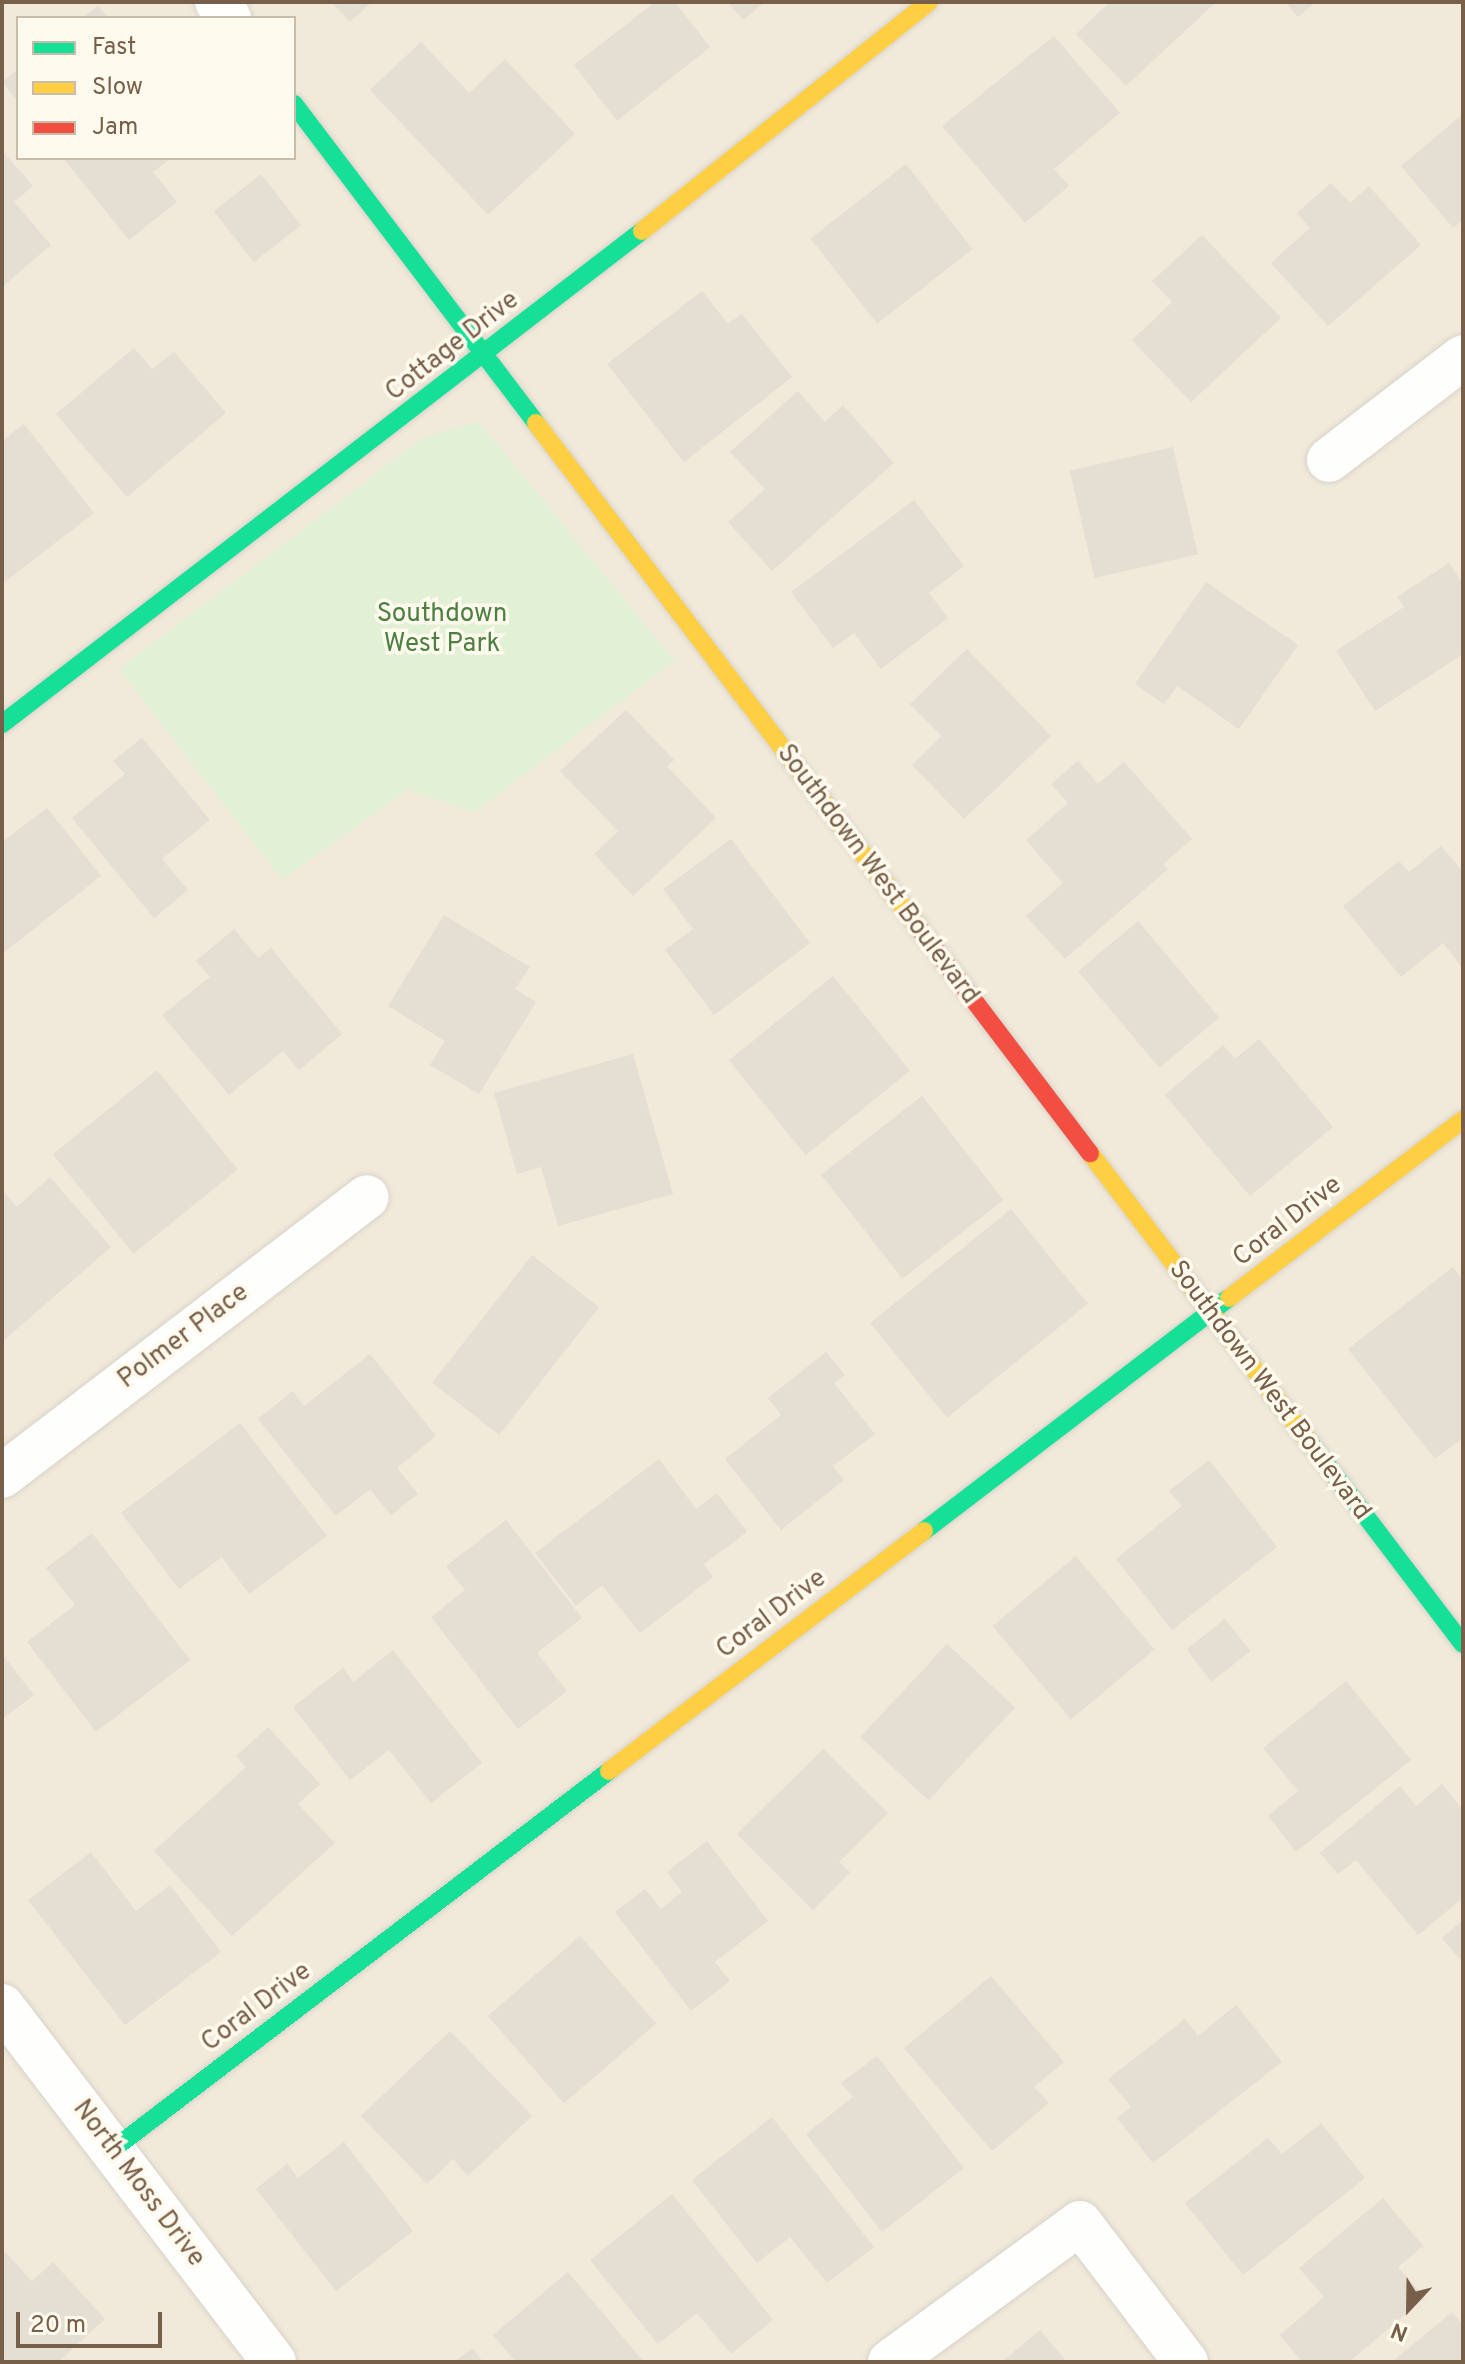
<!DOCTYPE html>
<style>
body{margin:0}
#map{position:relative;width:1465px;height:2364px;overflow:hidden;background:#f8f5ec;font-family:Overpass,sans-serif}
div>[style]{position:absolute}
.residential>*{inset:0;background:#f1e9d9}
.green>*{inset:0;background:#e2f0d6}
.building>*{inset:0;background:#e5ded3;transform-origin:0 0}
.roads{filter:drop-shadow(0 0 2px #d7d2ca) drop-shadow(0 0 2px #d7d2ca)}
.street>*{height:44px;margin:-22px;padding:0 22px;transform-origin:22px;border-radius:22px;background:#fefefc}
.fast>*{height:18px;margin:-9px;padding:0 9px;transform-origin:9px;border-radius:9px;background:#16e098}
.slow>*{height:18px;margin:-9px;padding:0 9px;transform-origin:9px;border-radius:9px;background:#ffcf43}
.jam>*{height:18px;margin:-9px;padding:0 9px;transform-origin:9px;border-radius:9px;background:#f24e42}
span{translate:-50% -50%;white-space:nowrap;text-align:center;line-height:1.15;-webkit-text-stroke:7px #fffaee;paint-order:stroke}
.street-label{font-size:26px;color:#785f49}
.park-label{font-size:26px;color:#4c7f41}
.frame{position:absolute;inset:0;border:4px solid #785f49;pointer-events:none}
.legend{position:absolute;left:16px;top:16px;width:280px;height:144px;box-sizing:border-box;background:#fffaee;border:2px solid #c9bcac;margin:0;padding:10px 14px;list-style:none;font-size:24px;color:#785f49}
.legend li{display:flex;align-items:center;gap:16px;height:40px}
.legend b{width:40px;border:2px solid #c9bcac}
.north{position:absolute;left:1369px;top:2268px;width:80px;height:80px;-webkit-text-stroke:6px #fffaee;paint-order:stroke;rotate:202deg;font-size:22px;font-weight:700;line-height:32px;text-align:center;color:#785f49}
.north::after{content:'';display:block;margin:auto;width:28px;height:36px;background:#785f49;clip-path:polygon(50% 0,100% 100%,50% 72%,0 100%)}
.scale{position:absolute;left:16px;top:2312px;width:146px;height:36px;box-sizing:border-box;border:4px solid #785f49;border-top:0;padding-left:10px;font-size:24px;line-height:28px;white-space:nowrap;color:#785f49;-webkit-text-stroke:6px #fffaee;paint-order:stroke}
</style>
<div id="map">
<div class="residential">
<i style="clip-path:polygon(evenodd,2px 2px,1463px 2px,1463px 2362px,2px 2362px,2px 2px,18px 18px,294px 18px,294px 158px,18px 158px,18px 18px)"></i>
</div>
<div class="green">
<i style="clip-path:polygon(479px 421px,675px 661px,475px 812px,407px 790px,282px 880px,119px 669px,424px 437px)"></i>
</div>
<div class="building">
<i style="clip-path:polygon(331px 2px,372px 2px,350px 22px)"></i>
<i style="clip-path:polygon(655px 2px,675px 2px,710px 47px,617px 121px,574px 65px)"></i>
<i style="clip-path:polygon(728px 2px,765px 2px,743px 20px)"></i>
<i style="clip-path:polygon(1110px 2px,1216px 2px,1126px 86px,1076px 34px)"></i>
<i style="clip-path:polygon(1285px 2px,1316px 2px,1298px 17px)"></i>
<i style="clip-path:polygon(98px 6px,108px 18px,82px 18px)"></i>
<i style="clip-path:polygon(1054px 36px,1120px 113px,1054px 169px,1069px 186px,1025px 223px,942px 126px)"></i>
<i style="clip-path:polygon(421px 42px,469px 93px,505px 59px,575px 134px,488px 215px,370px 90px)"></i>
<i style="clip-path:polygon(18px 69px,18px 102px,2px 82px)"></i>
<i style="clip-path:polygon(1463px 114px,1463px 220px,1453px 228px,1401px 166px)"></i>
<i style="clip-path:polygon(2px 151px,33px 186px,14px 202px,51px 245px,2px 287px)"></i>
<i style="clip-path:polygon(63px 158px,171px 158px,153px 172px,177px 202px,129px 240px)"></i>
<i style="left:906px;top:164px;width:108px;height:121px;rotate:52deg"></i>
<i style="left:261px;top:174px;width:65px;height:60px;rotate:52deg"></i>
<i style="clip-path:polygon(1331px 183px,1350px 203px,1369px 186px,1421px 245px,1328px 326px,1271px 263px,1310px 228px,1297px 213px)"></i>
<i style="clip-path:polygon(1202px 235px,1281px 318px,1191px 402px,1132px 340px,1172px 302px,1152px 281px)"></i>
<i style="clip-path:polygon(702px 291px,728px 324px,742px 314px,792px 377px,684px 462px,607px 364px)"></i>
<i style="clip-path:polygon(134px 348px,152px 369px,174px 352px,226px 413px,127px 497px,56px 414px)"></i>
<i style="clip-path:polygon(798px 391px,825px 422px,843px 405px,894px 463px,772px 571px,728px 522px,765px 489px,730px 452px)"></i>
<i style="clip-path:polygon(24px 424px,94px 513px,2px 584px,2px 441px)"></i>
<i style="left:1173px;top:447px;width:110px;height:106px;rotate:77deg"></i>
<i style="clip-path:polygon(914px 500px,964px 566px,929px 593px,948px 618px,881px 669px,854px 633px,833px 648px,791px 592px)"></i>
<i style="clip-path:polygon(1449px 563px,1463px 584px,1463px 654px,1375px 711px,1336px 651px,1404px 607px,1397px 597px)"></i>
<i style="clip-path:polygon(1206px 582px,1298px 645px,1239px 729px,1177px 686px,1164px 704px,1135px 684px)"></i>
<i style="clip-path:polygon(967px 649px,1051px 736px,964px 819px,912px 765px,942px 736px,910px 704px)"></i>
<i style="clip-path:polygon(626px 710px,674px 760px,667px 766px,716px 818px,633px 896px,594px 854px,618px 831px,560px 771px)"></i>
<i style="clip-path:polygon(142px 738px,210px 820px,162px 859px,188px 890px,154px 918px,72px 818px,125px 774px,113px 761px)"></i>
<i style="clip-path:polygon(1078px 761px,1098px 784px,1124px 762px,1192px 839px,1163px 864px,1168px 869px,1065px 959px,1026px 916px,1063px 883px,1026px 840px,1068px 803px,1051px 784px)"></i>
<i style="clip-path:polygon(47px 808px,101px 876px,2px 954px,2px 842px)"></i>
<i style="clip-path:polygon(731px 839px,810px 943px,714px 1015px,665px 950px,693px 929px,663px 889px)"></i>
<i style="clip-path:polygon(1441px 846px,1463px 872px,1463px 969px,1443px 943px,1401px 977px,1343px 906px,1399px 861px,1409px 872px)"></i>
<i style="clip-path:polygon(444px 915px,530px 967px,515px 989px,536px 1002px,479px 1094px,430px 1065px,445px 1041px,388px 1006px)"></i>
<i style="left:1138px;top:921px;width:126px;height:78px;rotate:50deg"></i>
<i style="clip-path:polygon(234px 929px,258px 958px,271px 948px,342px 1034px,299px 1070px,283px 1051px,229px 1095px,162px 1015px,210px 977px,196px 961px)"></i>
<i style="left:833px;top:976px;width:122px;height:134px;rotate:51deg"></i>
<i style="clip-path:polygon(1259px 1039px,1333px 1127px,1250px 1196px,1165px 1095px,1223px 1045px,1235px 1059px)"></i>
<i style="clip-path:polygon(633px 1054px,673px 1194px,558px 1226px,541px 1167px,517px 1174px,494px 1093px)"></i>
<i style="left:157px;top:1070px;width:128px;height:134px;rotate:51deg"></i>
<i style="left:922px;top:1096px;width:132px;height:128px;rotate:52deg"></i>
<i style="clip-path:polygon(50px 1177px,111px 1247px,2px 1342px,2px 1190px,17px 1207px)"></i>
<i style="left:1011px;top:1209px;width:122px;height:181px;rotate:51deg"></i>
<i style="left:532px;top:1255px;width:85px;height:162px;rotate:38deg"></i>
<i style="clip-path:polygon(1453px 1267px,1463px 1280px,1463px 1438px,1435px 1459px,1348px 1349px)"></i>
<i style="clip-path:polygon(826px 1352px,845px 1375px,834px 1383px,875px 1434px,833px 1466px,844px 1480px,781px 1530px,725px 1459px,781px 1415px,768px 1398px)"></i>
<i style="clip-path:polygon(370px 1354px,436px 1436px,397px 1468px,418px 1494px,391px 1515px,370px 1489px,336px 1516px,258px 1419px,293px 1391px,304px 1406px)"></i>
<i style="clip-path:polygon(240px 1423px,327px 1536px,249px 1594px,222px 1557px,179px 1589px,121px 1513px)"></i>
<i style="clip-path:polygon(659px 1459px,696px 1509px,717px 1493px,747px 1532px,704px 1564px,713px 1577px,640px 1633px,602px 1585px,576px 1606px,535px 1553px)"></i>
<i style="clip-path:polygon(1209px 1460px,1277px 1547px,1172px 1630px,1116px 1559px,1182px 1506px,1169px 1491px)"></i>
<i style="clip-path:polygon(506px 1520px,582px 1618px,537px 1653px,567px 1691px,518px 1729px,431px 1617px,465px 1590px,446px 1566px)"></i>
<i style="clip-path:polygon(92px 1533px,190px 1660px,96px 1732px,27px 1642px,75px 1605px,46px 1568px)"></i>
<i style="left:1076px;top:1556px;width:122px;height:109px;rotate:50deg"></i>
<i style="left:1225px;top:1619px;width:41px;height:49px;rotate:52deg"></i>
<i style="left:947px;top:1644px;width:93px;height:127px;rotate:43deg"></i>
<i style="clip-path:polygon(393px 1650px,482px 1763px,431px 1803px,389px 1750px,350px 1780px,293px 1707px,343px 1668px,353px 1682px)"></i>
<i style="clip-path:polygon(2px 1654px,34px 1695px,2px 1719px)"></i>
<i style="clip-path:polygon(1346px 1681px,1411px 1760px,1296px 1852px,1268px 1816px,1298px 1791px,1263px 1748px)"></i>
<i style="clip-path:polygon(268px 1727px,320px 1784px,298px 1804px,335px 1843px,232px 1936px,154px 1851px,246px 1767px,236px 1756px)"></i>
<i style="clip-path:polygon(823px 1749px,888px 1813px,839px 1862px,850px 1872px,813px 1910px,737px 1834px)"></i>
<i style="clip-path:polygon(1442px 1784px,1463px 1810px,1463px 1898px,1418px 1935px,1356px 1860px,1338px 1874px,1320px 1853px,1400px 1786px,1416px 1806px)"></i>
<i style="clip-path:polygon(707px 1841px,768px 1921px,715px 1962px,730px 1981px,691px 2011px,615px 1912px,645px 1889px,661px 1909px,682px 1892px,667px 1872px)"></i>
<i style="clip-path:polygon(91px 1852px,136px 1911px,170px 1885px,221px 1952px,125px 2025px,28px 1900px)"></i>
<i style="clip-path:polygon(1463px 1920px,1463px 1963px,1442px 1938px)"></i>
<i style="left:580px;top:1936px;width:116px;height:122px;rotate:49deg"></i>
<i style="clip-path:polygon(991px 1976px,1064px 2062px,1034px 2087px,1049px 2103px,992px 2151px,904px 2048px)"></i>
<i style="clip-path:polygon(1236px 2005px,1282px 2062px,1153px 2163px,1117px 2118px,1131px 2107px,1108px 2079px,1185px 2019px,1198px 2036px)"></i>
<i style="clip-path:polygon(450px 2031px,532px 2116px,468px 2176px,453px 2159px,427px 2184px,361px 2116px)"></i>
<i style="clip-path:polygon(877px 2056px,964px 2168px,882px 2232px,806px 2134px,853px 2097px,841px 2083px)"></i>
<i style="clip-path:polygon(772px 2117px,874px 2247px,827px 2283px,790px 2237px,757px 2263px,692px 2180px)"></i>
<i style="clip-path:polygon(1321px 2123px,1365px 2178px,1243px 2275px,1185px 2203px,1268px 2138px,1282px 2154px)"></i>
<i style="clip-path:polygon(344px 2142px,413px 2231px,336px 2291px,256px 2189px,287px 2164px,298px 2178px)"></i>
<i style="clip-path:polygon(672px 2194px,773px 2320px,731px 2354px,697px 2313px,658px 2344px,590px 2260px)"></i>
<i style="clip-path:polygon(1383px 2198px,1423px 2246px,1398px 2267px,1425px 2298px,1349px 2362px,1302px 2362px,1280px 2335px,1324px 2297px,1299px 2268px)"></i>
<i style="clip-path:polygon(2px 2249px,32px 2281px,53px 2262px,105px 2319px,58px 2362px,2px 2362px)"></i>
<i style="clip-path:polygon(568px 2272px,644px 2362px,516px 2362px,493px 2335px)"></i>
<i style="clip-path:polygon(1452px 2312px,1463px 2325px,1463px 2362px,1392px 2362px)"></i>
<i style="clip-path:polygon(1040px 2330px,1067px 2362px,1002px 2362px)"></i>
<i style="clip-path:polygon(472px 2348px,483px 2362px,454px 2362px)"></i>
</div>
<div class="roads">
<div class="street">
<i style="left:217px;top:2px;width:20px;rotate:53deg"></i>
<i style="left:1329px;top:460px;width:169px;rotate:-37.5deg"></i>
<i style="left:2px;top:1476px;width:459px;rotate:-37.4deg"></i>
<i style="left:2px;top:2006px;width:448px;rotate:52.6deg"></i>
<i style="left:890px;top:2362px;width:235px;rotate:-36.2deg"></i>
<i style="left:1080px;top:2223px;width:175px;rotate:52.7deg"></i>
</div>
<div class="fast">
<i style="left:294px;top:104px;width:400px;rotate:52.8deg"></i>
<i style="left:2px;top:724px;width:808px;rotate:-37.61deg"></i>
<i style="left:1311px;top:1444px;width:251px;rotate:52.8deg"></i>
<i style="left:924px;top:1531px;width:384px;rotate:-37.4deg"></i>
<i style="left:112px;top:2150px;width:625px;rotate:-37.33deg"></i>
</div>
<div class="slow">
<i style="left:642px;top:231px;width:367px;rotate:-38.6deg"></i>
<i style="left:536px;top:423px;width:634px;rotate:52.82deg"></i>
<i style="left:1090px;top:1153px;width:365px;rotate:52.8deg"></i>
<i style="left:1229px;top:1298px;width:294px;rotate:-37.3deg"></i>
<i style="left:609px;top:1771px;width:396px;rotate:-37.3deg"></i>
</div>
<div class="jam">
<i style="left:919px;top:928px;width:283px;rotate:52.8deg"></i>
</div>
</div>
<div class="street-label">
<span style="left:453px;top:347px;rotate:-38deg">Cottage Drive</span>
<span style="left:877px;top:875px;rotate:53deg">Southdown West Boulevard</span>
<span style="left:1288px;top:1222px;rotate:-38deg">Coral Drive</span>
<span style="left:184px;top:1337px;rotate:-37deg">Polmer Place</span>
<span style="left:1269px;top:1391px;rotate:53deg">Southdown West Boulevard</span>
<span style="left:772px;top:1615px;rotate:-37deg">Coral Drive</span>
<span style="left:257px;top:2008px;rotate:-37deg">Coral Drive</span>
<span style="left:138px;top:2184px;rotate:53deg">North Moss Drive</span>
</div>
<div class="park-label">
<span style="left:442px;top:630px">Southdown<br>West Park</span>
</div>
<div class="frame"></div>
<ul class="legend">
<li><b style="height:10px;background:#16e098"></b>Fast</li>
<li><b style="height:10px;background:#ffcf43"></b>Slow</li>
<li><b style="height:10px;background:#f24e42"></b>Jam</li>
</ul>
<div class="north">N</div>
<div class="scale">20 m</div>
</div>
